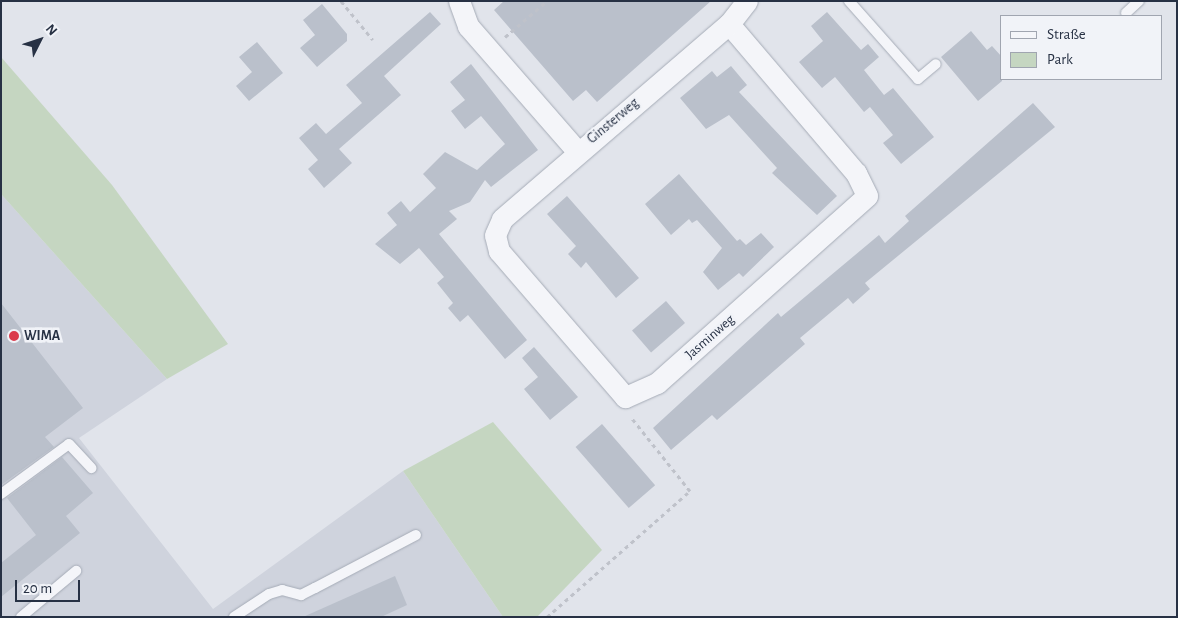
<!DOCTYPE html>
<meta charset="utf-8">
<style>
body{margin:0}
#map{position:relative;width:1178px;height:618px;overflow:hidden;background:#e1e4eb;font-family:"Alegreya Sans",sans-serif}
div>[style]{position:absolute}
.built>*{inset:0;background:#cfd3dd}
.green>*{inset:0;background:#c5d6c1}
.building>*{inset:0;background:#bac0cb;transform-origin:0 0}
.path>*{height:3px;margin-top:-1.5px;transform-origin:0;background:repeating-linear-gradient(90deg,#bfc2ca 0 4px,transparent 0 8px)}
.roads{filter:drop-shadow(0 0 1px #a5abb6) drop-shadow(0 0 1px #a5abb6)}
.lane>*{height:10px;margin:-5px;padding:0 5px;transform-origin:5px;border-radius:5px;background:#f4f5f9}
.street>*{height:21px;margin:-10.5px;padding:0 10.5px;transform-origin:10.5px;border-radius:10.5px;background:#f4f5f9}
.dots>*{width:14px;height:14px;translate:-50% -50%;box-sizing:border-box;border:2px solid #f1f3f8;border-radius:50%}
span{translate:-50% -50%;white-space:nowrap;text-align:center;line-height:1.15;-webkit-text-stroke:5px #f1f3f8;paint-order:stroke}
.street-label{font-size:14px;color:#273144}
.poi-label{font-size:14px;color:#273144;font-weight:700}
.left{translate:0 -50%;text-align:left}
.frame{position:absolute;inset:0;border:2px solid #273144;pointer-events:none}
.legend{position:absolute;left:1000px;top:15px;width:162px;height:65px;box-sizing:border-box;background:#f1f3f8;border:1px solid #a0a5b0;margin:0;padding:6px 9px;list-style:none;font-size:15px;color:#273144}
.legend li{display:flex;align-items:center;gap:10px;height:25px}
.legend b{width:25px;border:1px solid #a0a5b0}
.north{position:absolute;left:15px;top:15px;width:50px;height:50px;-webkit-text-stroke:4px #f1f3f8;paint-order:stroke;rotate:49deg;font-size:14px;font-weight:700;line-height:20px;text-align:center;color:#273144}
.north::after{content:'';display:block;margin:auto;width:18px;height:22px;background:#273144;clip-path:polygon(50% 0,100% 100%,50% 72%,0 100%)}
.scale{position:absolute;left:15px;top:580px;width:65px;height:22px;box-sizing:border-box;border:2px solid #273144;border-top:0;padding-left:6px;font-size:15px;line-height:18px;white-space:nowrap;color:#273144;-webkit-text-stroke:4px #f1f3f8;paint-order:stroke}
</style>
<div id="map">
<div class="built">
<i style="clip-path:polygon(1px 194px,167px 379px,79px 438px,213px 609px,403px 471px,503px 617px,1px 617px)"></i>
</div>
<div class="green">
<i style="clip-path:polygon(1px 57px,112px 185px,228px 344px,167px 379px,1px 194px)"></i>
<i style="clip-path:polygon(493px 422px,602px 550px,537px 617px,503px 617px,403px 471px)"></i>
</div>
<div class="building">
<i style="clip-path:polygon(504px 1px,711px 1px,597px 102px,586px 90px,573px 101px,494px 10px)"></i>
<i style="clip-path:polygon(322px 4px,347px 34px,347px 41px,317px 67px,300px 48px,315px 35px,303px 20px)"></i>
<i style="clip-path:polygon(430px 12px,441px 24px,384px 76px,401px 95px,339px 149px,352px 163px,324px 188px,308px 169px,318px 160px,299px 138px,316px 123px,326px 134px,362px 103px,346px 85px)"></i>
<i style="clip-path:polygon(827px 12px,861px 50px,868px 44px,879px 57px,864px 70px,884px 95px,893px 88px,934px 137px,901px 164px,883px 143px,893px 135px,870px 107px,864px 112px,835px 77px,822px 88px,799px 62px,823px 41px,811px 26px)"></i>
<i style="clip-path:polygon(971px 31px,987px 50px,992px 46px,1002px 57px,1002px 81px,978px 101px,941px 57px)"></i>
<i style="clip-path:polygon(257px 42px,283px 73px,249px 101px,236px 86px,252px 72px,239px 57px)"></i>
<i style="clip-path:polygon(471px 64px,538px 150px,491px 187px,485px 180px,470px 202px,449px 211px,457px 219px,439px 234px,527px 340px,505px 359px,468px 315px,460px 322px,448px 308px,453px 303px,437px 283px,444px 277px,419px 248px,400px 264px,375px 244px,397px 225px,387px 213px,401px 201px,410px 212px,436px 188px,423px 174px,445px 152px,477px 170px,505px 144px,481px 116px,465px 129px,451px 111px,465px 100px,450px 82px)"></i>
<i style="clip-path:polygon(731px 66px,747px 85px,739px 92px,837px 196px,817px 215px,772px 173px,777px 168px,729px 115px,706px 129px,680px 98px,712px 71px,717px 77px)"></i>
<i style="clip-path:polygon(1033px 103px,1055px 127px,865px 283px,870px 289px,853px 304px,848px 298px,800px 338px,805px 344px,717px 420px,712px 415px,671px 450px,653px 428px,778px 313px,781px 317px,879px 235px,885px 243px,909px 221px,905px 216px)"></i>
<i style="clip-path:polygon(679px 174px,737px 241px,740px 239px,746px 245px,761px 233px,774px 247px,743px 277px,739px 273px,718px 290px,703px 272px,722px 248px,697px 220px,692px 223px,689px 219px,671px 235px,645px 204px)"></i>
<i style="clip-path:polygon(567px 196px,639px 278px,616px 298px,586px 262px,581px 268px,568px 254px,576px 246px,547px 214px)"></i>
<i style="left:666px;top:301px;width:29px;height:45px;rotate:49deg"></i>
<i style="clip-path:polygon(1px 303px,83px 408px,45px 437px,54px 447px,1px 485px)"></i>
<i style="clip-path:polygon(534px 347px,578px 397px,550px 420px,524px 389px,538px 377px,522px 358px)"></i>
<i style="left:602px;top:424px;width:81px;height:35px;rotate:49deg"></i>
<i style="clip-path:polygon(62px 457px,93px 493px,66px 516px,80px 533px,1px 597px,1px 563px,36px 535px,7px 498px)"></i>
<i style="clip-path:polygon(395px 576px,407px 605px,381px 617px,303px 617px)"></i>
</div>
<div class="path">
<i style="left:341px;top:1px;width:50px;rotate:50.6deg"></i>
<i style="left:505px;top:37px;width:55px;rotate:-40.6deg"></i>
<i style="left:547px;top:617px;width:191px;rotate:-41.4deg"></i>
<i style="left:690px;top:491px;width:95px;rotate:-128.6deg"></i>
</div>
<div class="roads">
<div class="lane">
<i style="left:849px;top:1px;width:104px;rotate:48.5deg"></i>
<i style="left:918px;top:79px;width:23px;rotate:-40deg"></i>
<i style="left:1126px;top:13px;width:18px;rotate:-43deg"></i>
<i style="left:1px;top:494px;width:84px;rotate:-36.3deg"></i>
<i style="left:69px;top:444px;width:33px;rotate:47deg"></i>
<i style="left:21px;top:617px;width:72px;rotate:-39.9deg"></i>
<i style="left:234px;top:617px;width:42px;rotate:-33.3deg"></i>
<i style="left:269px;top:594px;width:14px;rotate:-17deg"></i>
<i style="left:282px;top:590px;width:20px;rotate:15deg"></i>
<i style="left:301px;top:595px;width:16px;rotate:-27deg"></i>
<i style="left:315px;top:588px;width:114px;rotate:-27.7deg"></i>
</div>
<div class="street">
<i style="left:459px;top:1px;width:27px;rotate:70deg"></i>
<i style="left:468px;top:26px;width:166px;rotate:48.9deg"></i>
<i style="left:729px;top:24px;width:196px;rotate:49.6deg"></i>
<i style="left:856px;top:173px;width:25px;rotate:64deg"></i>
<i style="left:867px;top:196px;width:281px;rotate:138.3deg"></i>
<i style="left:657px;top:383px;width:35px;rotate:156deg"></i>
<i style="left:625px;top:397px;width:193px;rotate:-130.8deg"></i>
<i style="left:499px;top:251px;width:16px;rotate:-104deg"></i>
<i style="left:495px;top:235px;width:17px;rotate:-66deg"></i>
<i style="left:502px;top:219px;width:299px;rotate:-40.7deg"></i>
<i style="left:729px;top:24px;width:29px;rotate:-52deg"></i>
</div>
</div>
<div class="dots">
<i style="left:14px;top:336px;background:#db3b4c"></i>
</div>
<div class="street-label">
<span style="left:613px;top:121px;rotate:-40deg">Ginsterweg</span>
<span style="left:710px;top:337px;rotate:-41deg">Jasminweg</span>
</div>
<div class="poi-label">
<span class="left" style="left:24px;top:336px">WIMA</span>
</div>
<div class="frame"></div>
<ul class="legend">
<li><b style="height:6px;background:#f4f5f9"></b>Straße</li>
<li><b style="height:14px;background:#c5d6c1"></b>Park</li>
</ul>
<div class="north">N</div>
<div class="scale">20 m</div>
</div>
